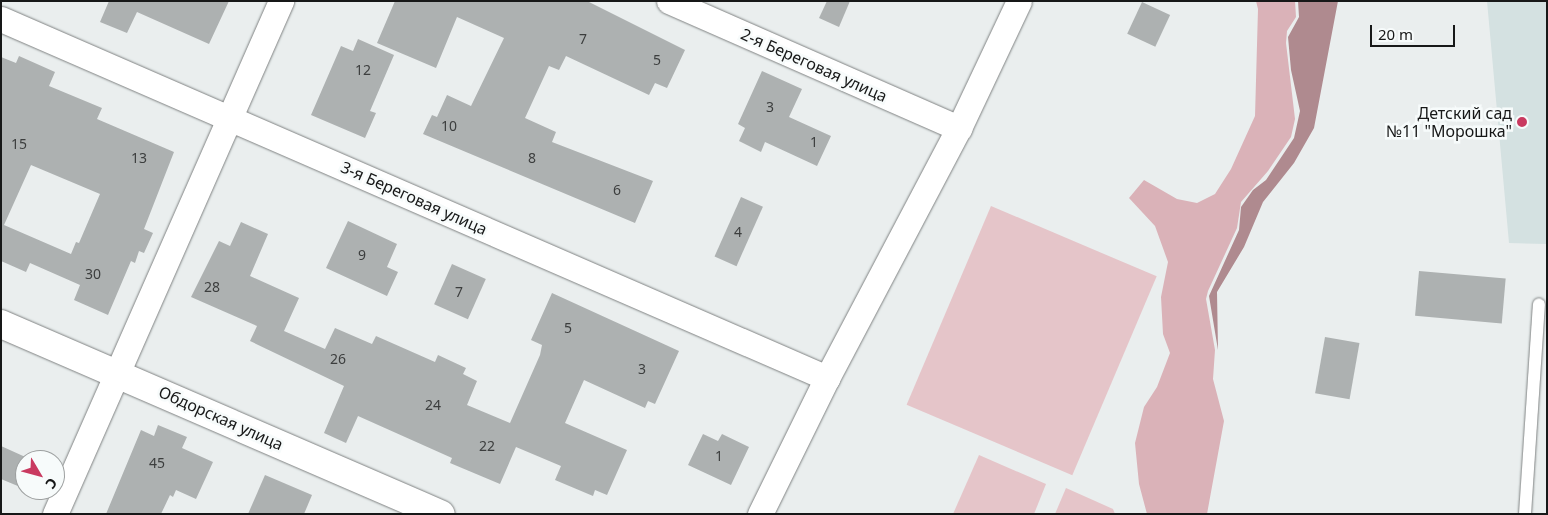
<!DOCTYPE html>
<meta charset="utf-8">
<style>
body{margin:0}
#map{position:relative;width:1548px;height:515px;overflow:hidden;background:#eaeeee;font-family:"Noto Sans",sans-serif}
div>[style]{position:absolute}
.built>*{inset:0;background:#d4e1e1}
.green>*{inset:0;background:#e5c5c9;transform-origin:0 0}
.forest>*{inset:0;background:#dab2b8}
.water>*{inset:0;background:#af8a8f}
.building>*{inset:0;background:#adb1b1;transform-origin:0 0}
.roads{filter:drop-shadow(0 0 1px #7f8282) drop-shadow(0 0 1px #7f8282)}
.service>*{height:12px;margin:-6px;padding:0 6px;transform-origin:6px;border-radius:6px;background:#fff}
.minor>*{height:25px;margin:-12.5px;padding:0 12.5px;transform-origin:12.5px;border-radius:12.5px;background:#fff}
.tertiary>*{height:28px;margin:-14px;padding:0 14px;transform-origin:14px;border-radius:14px;background:#fff}
.dots>*{width:14px;height:14px;translate:-50% -50%;box-sizing:border-box;border:2px solid #f7fbfb;border-radius:50%}
span{translate:-50% -50%;white-space:nowrap;text-align:center;line-height:1.15;-webkit-text-stroke:5px #f7fbfb;paint-order:stroke}
.number-label{font-size:14px;color:#3c3e3e}
.number-label span{-webkit-text-stroke-width:0}
.street-label{font-size:16px;color:#171818}
.poi-label{font-size:16px;color:#171818}
.right{translate:-100% -50%;text-align:right}
.frame{position:absolute;inset:0;border:2px solid #171818;pointer-events:none}
.north{position:absolute;left:15px;top:450px;width:50px;height:50px;box-sizing:border-box;background:#f7fbfb;border:1px solid #9da0a0;border-radius:50%;rotate:127deg;font-size:14px;font-weight:700;line-height:20px;text-align:center;color:#171818}
.north::after{content:'';display:block;margin:auto;width:18px;height:22px;background:#c93a60;clip-path:polygon(50% 0,100% 100%,50% 72%,0 100%)}
.scale{position:absolute;left:1370px;top:25px;width:85px;height:22px;box-sizing:border-box;border:2px solid #171818;border-top:0;padding-left:6px;font-size:15px;line-height:18px;white-space:nowrap;color:#171818;-webkit-text-stroke:4px #f7fbfb;paint-order:stroke}
</style>
<div id="map">
<div class="built">
<i style="clip-path:polygon(1487px 1px,1547px 1px,1547px 244px,1509px 243px)"></i>
</div>
<div class="green">
<i style="left:991px;top:206px;width:180px;height:216px;rotate:23deg"></i>
<i style="clip-path:polygon(979px 455px,1046px 484px,1034px 514px,953px 514px)"></i>
<i style="clip-path:polygon(1066px 488px,1113px 509px,1115px 514px,1055px 514px)"></i>
</div>
<div class="forest">
<i style="clip-path:polygon(1256px 1px,1295px 1px,1296px 17px,1287px 31px,1286px 43px,1295px 119px,1291px 137px,1268px 171px,1241px 202px,1237px 228px,1208px 291px,1206px 299px,1215px 350px,1213px 379px,1224px 421px,1207px 514px,1147px 514px,1139px 484px,1135px 443px,1144px 407px,1157px 387px,1170px 353px,1163px 334px,1161px 297px,1168px 262px,1155px 226px,1129px 198px,1144px 180px,1177px 199px,1197px 203px,1215px 194px,1231px 169px,1255px 116px,1258px 9px)"></i>
</div>
<div class="water">
<i style="clip-path:polygon(1298px 1px,1338px 1px,1314px 128px,1294px 163px,1263px 202px,1244px 247px,1217px 292px,1218px 350px,1209px 296px,1239px 230px,1241px 207px,1253px 190px,1266px 180px,1294px 138px,1300px 111px,1291px 70px,1288px 37px,1299px 17px)"></i>
</div>
<div class="building">
<i style="clip-path:polygon(109px 1px,229px 1px,209px 44px,137px 12px,127px 33px,100px 22px)"></i>
<i style="clip-path:polygon(395px 1px,587px 1px,685px 50px,667px 88px,655px 83px,649px 95px,566px 56px,559px 70px,549px 66px,525px 118px,556px 132px,552px 142px,653px 181px,635px 223px,423px 134px,432px 115px,437px 117px,447px 95px,471px 106px,504px 38px,457px 17px,436px 68px,377px 43px)"></i>
<i style="clip-path:polygon(827px 1px,850px 1px,839px 27px,819px 18px)"></i>
<i style="left:1142px;top:2px;width:31px;height:35px;rotate:25deg"></i>
<i style="clip-path:polygon(358px 39px,394px 55px,370px 111px,376px 113px,365px 138px,311px 115px,341px 46px,353px 51px)"></i>
<i style="clip-path:polygon(evenodd,19px 56px,55px 72px,49px 86px,102px 108px,97px 119px,174px 152px,144px 229px,153px 233px,144px 253px,139px 251px,135px 263px,131px 261px,108px 315px,74px 300px,80px 285px,30px 263px,26px 272px,1px 261px,1px 57px,16px 63px,19px 56px,31px 165px,100px 194px,79px 243px,76px 242px,71px 254px,4px 225px,31px 165px)"></i>
<i style="clip-path:polygon(762px 71px,802px 89px,789px 117px,831px 136px,817px 166px,765px 142px,761px 152px,739px 141px,745px 128px,738px 124px)"></i>
<i style="left:741px;top:197px;width:24px;height:65px;rotate:24deg"></i>
<i style="clip-path:polygon(348px 221px,397px 244px,387px 267px,398px 272px,387px 296px,326px 268px)"></i>
<i style="clip-path:polygon(241px 222px,268px 234px,250px 276px,299px 298px,284px 331px,325px 349px,335px 328px,372px 344px,376px 336px,435px 362px,438px 355px,466px 368px,463px 374px,477px 381px,467px 405px,510px 423px,540px 355px,542px 345px,531px 340px,552px 293px,679px 351px,655px 404px,648px 401px,645px 408px,584px 380px,565px 423px,627px 450px,607px 495px,595px 490px,593px 496px,555px 480px,561px 466px,516px 447px,500px 484px,450px 463px,452px 458px,358px 416px,346px 443px,324px 433px,344px 386px,250px 341px,257px 326px,191px 297px,219px 241px,230px 246px)"></i>
<i style="left:452px;top:264px;width:37px;height:44px;rotate:24deg"></i>
<i style="left:1419px;top:271px;width:87px;height:45px;rotate:5deg"></i>
<i style="left:1325px;top:337px;width:35px;height:57px;rotate:10deg"></i>
<i style="clip-path:polygon(158px 425px,187px 437px,182px 448px,213px 462px,196px 499px,176px 490px,173px 497px,170px 495px,161px 514px,106px 514px,141px 430px,154px 436px)"></i>
<i style="clip-path:polygon(703px 434px,718px 441px,722px 434px,749px 447px,731px 485px,688px 465px)"></i>
<i style="clip-path:polygon(1px 446px,32px 460px,25px 460px,25px 489px,1px 479px)"></i>
<i style="clip-path:polygon(265px 475px,312px 495px,304px 514px,248px 514px)"></i>
</div>
<div class="roads">
<div class="service">
<i style="left:1525px;top:514px;width:210px;rotate:-86.2deg"></i>
</div>
<div class="minor">
<i style="left:669px;top:1px;width:317px;rotate:23.7deg"></i>
<i style="left:1px;top:19px;width:901px;rotate:23.49deg"></i>
<i style="left:55px;top:514px;width:561px;rotate:-66.22deg"></i>
<i style="left:760px;top:514px;width:152px;rotate:-63.8deg"></i>
<i style="left:827px;top:378px;width:283px;rotate:-62.2deg"></i>
<i style="left:959px;top:128px;width:140px;rotate:-64.7deg"></i>
</div>
<div class="tertiary">
<i style="left:1px;top:324px;width:479px;rotate:23.4deg"></i>
</div>
</div>
<div class="dots">
<i style="left:1522px;top:122px;background:#c93a60"></i>
</div>
<div class="number-label">
<span style="left:583px;top:39px">7</span>
<span style="left:657px;top:60px">5</span>
<span style="left:363px;top:70px">12</span>
<span style="left:770px;top:107px">3</span>
<span style="left:449px;top:126px">10</span>
<span style="left:814px;top:142px">1</span>
<span style="left:19px;top:144px">15</span>
<span style="left:139px;top:158px">13</span>
<span style="left:532px;top:158px">8</span>
<span style="left:617px;top:190px">6</span>
<span style="left:738px;top:232px">4</span>
<span style="left:362px;top:255px">9</span>
<span style="left:93px;top:274px">30</span>
<span style="left:212px;top:287px">28</span>
<span style="left:459px;top:292px">7</span>
<span style="left:568px;top:328px">5</span>
<span style="left:338px;top:359px">26</span>
<span style="left:642px;top:369px">3</span>
<span style="left:433px;top:405px">24</span>
<span style="left:487px;top:446px">22</span>
<span style="left:719px;top:456px">1</span>
<span style="left:157px;top:463px">45</span>
</div>
<div class="street-label">
<span style="left:814px;top:65px;rotate:24deg">2-я Береговая улица</span>
<span style="left:414px;top:198px;rotate:24deg">3-я Береговая улица</span>
<span style="left:221px;top:418px;rotate:24deg">Обдорская улица</span>
</div>
<div class="poi-label">
<span class="right" style="left:1512px;top:122px">Детский сад<br>№11 "Морошка"</span>
</div>
<div class="frame"></div>
<div class="north">С</div>
<div class="scale">20 m</div>
</div>
